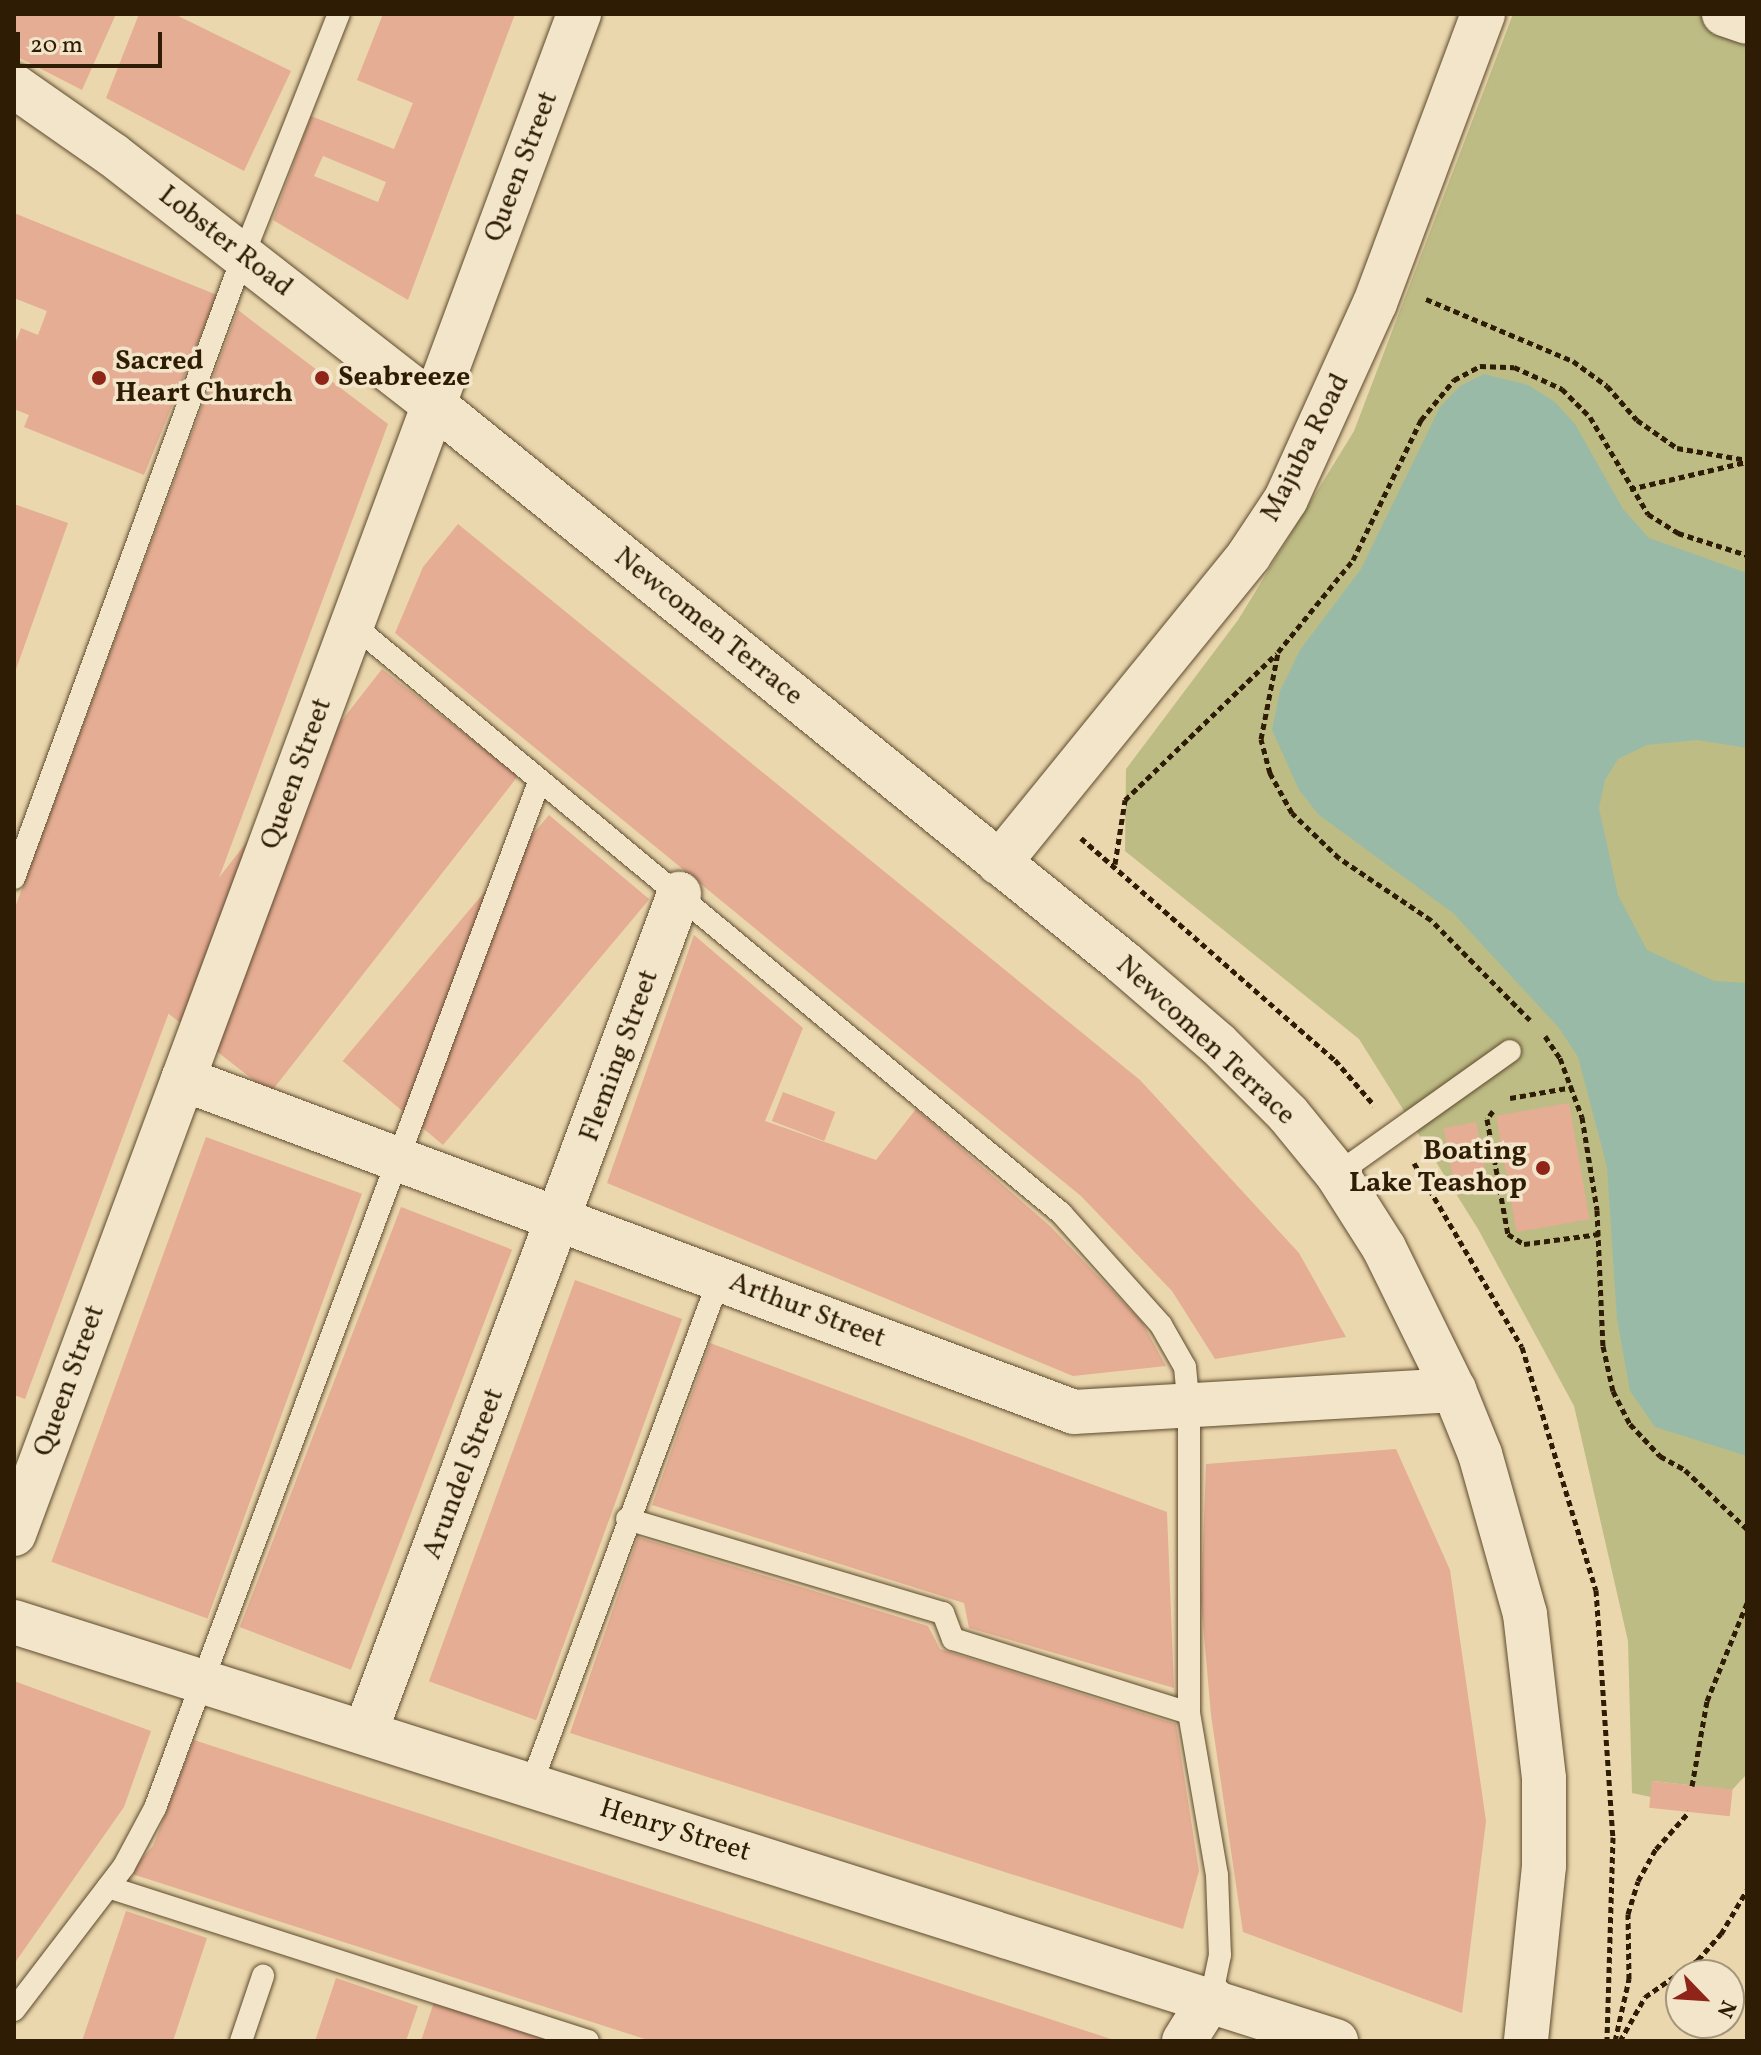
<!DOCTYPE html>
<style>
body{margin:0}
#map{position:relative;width:1761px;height:2055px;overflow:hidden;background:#ebd7ad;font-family:Vollkorn,serif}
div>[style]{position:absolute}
.green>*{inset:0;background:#bebc85}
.water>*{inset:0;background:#99baa6}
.building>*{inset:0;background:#e5ad94;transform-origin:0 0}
.path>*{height:5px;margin-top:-2.5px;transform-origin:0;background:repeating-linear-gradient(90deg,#2f1c04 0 6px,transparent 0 10px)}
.roads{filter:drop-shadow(0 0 2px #5e4b2e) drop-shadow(0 0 2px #5e4b2e)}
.service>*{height:22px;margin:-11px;padding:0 11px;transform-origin:11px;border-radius:11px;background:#f2e5ca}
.minor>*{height:44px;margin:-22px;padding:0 22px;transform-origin:22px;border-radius:22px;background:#f2e5ca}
.tertiary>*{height:44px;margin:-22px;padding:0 22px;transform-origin:22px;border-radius:22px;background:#f2e5ca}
.dots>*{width:22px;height:22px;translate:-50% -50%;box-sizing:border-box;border:4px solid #f2e5ca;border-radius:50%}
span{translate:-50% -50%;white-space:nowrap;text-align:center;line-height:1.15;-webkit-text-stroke:7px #f2e5ca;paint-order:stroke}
.street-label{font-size:28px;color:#2f1c04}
.poi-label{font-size:28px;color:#2f1c04;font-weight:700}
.left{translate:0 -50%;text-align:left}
.right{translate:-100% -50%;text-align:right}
.frame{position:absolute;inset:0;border:16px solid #2f1c04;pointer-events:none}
.north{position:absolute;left:1665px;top:1959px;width:80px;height:80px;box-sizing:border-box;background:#f2e5ca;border:2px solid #a4957b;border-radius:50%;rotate:115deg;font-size:22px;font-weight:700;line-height:32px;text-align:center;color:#2f1c04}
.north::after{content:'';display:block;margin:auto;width:28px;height:36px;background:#8f2418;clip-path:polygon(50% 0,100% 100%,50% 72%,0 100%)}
.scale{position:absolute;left:16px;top:32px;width:146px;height:36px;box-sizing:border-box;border:4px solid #2f1c04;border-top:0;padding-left:10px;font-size:24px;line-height:28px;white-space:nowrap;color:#2f1c04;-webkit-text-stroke:6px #f2e5ca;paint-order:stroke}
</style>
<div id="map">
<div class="green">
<i style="clip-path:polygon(1513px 14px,1747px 14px,1747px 1774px,1732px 1790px,1653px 1781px,1651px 1797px,1632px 1793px,1628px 1641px,1574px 1406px,1478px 1229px,1359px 1039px,1125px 851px,1126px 769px,1238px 620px,1354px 431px)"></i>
</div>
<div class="water">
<i style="clip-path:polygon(1484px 374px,1528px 385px,1555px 402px,1575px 424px,1623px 509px,1649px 538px,1747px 573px,1747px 748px,1697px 740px,1647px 745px,1618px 759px,1605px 780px,1599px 808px,1618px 895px,1647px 950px,1714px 981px,1747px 983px,1747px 1456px,1655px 1427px,1630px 1391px,1617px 1319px,1607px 1167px,1578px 1057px,1559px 1028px,1453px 913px,1319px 815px,1299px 790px,1272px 730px,1280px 691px,1300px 650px,1361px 569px,1440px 407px,1460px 386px)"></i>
</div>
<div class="building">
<i style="clip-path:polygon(14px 14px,116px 14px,82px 90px,14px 55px)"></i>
<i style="clip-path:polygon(139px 14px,174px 14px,291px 71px,244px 171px,106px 98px)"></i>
<i style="clip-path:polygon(evenodd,383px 14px,515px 14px,408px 300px,273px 220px,311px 116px,394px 149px,413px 103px,357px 80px,383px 14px,323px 156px,386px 182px,378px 202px,314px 176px,323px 156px)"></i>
<i style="clip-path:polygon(14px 213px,217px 295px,144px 475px,24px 427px,29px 415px,14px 409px,14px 346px,21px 328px,38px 335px,47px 311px,14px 298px)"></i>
<i style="clip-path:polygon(238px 310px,388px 424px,25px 1399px,14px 1395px,14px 910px)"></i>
<i style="clip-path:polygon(14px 504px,68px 523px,14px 675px)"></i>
<i style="clip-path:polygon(458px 524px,1140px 1080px,1299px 1253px,1346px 1337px,1215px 1359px,1172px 1291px,1081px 1196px,395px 633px,423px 567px)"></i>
<i style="left:382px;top:669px;width:173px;height:403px;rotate:38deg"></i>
<i style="left:549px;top:815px;width:131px;height:321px;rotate:40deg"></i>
<i style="clip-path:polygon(694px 935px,803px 1028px,765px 1121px,876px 1160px,916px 1109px,1050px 1226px,1142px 1322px,1166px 1366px,1073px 1376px,607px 1183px)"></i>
<i style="left:783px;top:1092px;width:56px;height:31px;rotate:21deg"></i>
<i style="left:1569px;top:1103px;width:118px;height:74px;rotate:80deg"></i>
<i style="left:1476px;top:1122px;width:65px;height:33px;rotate:79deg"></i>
<i style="left:206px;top:1137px;width:166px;height:452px;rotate:20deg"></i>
<i style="left:401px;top:1207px;width:119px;height:450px;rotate:21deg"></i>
<i style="left:575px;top:1280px;width:114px;height:427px;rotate:20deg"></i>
<i style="clip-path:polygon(710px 1343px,1167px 1512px,1174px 1688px,969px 1628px,964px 1603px,652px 1505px)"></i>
<i style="clip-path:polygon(1396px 1449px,1450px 1570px,1486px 1821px,1462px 2013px,1243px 1932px,1211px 1715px,1201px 1601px,1206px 1464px)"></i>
<i style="clip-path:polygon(638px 1537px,928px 1626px,940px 1649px,1176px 1724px,1199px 1871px,1183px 1929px,570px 1733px)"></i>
<i style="clip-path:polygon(14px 1681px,151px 1731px,124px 1807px,14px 1964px)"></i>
<i style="clip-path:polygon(194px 1740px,1114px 2040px,1114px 2041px,651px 2041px,129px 1873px,153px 1846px)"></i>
<i style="left:1652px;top:1781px;width:81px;height:27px;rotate:6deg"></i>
<i style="clip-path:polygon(126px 1911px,207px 1938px,173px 2041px,82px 2041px)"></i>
<i style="clip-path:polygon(336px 1978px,418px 2006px,406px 2041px,315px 2041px)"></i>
<i style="clip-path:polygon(434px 2002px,553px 2041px,421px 2041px)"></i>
</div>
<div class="path">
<i style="left:1426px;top:299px;width:160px;rotate:22.9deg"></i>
<i style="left:1573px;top:361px;width:42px;rotate:36.3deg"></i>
<i style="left:1607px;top:386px;width:45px;rotate:48.6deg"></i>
<i style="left:1637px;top:420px;width:49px;rotate:35deg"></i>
<i style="left:1677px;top:448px;width:71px;rotate:9.7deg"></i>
<i style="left:1630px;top:489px;width:119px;rotate:-13.1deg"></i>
<i style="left:1081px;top:838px;width:337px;rotate:41.2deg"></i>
<i style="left:1335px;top:1060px;width:60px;rotate:49.1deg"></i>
<i style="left:1115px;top:864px;width:65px;rotate:-81.1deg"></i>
<i style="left:1125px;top:800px;width:211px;rotate:-44deg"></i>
<i style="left:1530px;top:1020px;width:141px;rotate:-134.7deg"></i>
<i style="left:1431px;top:920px;width:111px;rotate:-146deg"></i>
<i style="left:1339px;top:858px;width:65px;rotate:-136.2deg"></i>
<i style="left:1292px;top:813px;width:46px;rotate:-118.8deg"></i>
<i style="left:1270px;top:773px;width:35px;rotate:-105deg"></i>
<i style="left:1261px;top:739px;width:89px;rotate:-78.9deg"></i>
<i style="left:1278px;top:652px;width:119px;rotate:-50.8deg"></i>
<i style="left:1353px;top:560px;width:156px;rotate:-64.1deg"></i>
<i style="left:1421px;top:420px;width:52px;rotate:-50.5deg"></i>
<i style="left:1454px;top:380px;width:30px;rotate:-28deg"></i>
<i style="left:1480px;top:366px;width:34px;rotate:2deg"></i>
<i style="left:1514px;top:367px;width:53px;rotate:24.6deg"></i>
<i style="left:1562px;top:389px;width:40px;rotate:45deg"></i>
<i style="left:1590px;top:417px;width:113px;rotate:59.1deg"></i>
<i style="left:1648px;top:514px;width:36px;rotate:32deg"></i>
<i style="left:1678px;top:533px;width:72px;rotate:17.7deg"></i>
<i style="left:1545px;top:1036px;width:27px;rotate:56deg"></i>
<i style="left:1560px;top:1058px;width:63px;rotate:69.6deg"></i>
<i style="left:1582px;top:1117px;width:94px;rotate:80.8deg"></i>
<i style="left:1597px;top:1210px;width:136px;rotate:87.5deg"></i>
<i style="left:1603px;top:1346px;width:46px;rotate:77.5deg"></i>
<i style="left:1613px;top:1391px;width:37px;rotate:63deg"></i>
<i style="left:1630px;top:1424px;width:44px;rotate:46.8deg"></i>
<i style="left:1660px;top:1456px;width:29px;rotate:29deg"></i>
<i style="left:1685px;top:1470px;width:86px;rotate:43.6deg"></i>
<i style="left:1510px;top:1098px;width:64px;rotate:-9.9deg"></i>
<i style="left:1493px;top:1111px;width:10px;rotate:127deg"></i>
<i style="left:1487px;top:1119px;width:117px;rotate:79.7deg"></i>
<i style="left:1508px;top:1234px;width:19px;rotate:32deg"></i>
<i style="left:1524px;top:1244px;width:76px;rotate:-7.6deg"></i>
<i style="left:1414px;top:1163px;width:213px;rotate:59.6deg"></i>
<i style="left:1522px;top:1347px;width:254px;rotate:73.1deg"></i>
<i style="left:1596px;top:1590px;width:248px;rotate:86.1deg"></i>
<i style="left:1613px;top:1837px;width:204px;rotate:91.7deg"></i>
<i style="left:1692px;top:1786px;width:86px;rotate:-80deg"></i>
<i style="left:1707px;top:1701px;width:106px;rotate:-67.8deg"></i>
<i style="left:1615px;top:2041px;width:64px;rotate:-77.3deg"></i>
<i style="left:1629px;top:1979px;width:65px;rotate:-90.9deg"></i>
<i style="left:1628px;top:1914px;width:34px;rotate:-73deg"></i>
<i style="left:1638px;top:1881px;width:37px;rotate:-61deg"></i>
<i style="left:1656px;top:1849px;width:50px;rotate:-48.3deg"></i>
<i style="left:1620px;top:2041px;width:51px;rotate:-60.4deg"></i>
<i style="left:1645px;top:1997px;width:65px;rotate:-34.9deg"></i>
<i style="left:1698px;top:1960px;width:35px;rotate:-49deg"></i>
<i style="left:1721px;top:1934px;width:51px;rotate:-59.4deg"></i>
</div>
<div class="roads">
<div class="service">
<i style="left:352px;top:624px;width:922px;rotate:39.72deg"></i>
<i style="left:1061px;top:1213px;width:150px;rotate:48.2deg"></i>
<i style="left:1161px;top:1325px;width:48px;rotate:60.3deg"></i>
<i style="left:1185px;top:1367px;width:42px;rotate:84.6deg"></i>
<i style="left:1189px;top:1409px;width:304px;rotate:90deg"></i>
<i style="left:1189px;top:1713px;width:164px;rotate:80.2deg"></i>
<i style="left:1217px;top:1875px;width:80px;rotate:87.9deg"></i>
<i style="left:1220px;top:1955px;width:44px;rotate:101.8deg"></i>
<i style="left:14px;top:878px;width:663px;rotate:-69.79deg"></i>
<i style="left:243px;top:256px;width:260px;rotate:-68.4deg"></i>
<i style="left:1337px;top:1174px;width:212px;rotate:-35.4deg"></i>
<i style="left:627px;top:1519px;width:330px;rotate:16.6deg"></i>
<i style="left:943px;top:1613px;width:28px;rotate:69deg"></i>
<i style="left:953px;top:1639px;width:247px;rotate:17.4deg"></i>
<i style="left:531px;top:1785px;width:542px;rotate:-69.59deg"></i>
<i style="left:108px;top:1887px;width:504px;rotate:17.79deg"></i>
<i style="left:14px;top:2010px;width:181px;rotate:-52.6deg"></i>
<i style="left:124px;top:1866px;width:66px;rotate:-61.9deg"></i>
<i style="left:155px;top:1808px;width:1096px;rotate:-69.48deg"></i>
<i style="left:241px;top:2041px;width:69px;rotate:-71.3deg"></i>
</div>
<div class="minor">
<i style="left:1724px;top:14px;width:24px;rotate:19deg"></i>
<i style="left:999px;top:863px;width:397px;rotate:-50.9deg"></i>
<i style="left:1249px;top:555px;width:67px;rotate:-56.5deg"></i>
<i style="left:1286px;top:499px;width:215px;rotate:-65.6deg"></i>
<i style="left:1375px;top:303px;width:309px;rotate:-69.5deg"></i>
<i style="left:183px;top:1079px;width:951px;rotate:20.49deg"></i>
<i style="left:1074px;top:1412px;width:381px;rotate:-3.3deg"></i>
<i style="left:14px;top:1534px;width:1622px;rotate:-69.61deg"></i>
<i style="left:14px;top:1622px;width:1387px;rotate:17.59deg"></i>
<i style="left:366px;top:1730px;width:893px;rotate:-69.47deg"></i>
<i style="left:1184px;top:2041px;width:51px;rotate:-57.9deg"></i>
</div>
<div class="tertiary">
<i style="left:14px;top:86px;width:121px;rotate:34.9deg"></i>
<i style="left:113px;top:155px;width:405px;rotate:37.9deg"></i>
<i style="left:433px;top:404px;width:889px;rotate:38.97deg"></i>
<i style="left:1124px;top:963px;width:124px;rotate:40.8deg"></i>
<i style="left:1218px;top:1044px;width:99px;rotate:45deg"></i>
<i style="left:1288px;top:1114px;width:77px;rotate:50.8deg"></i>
<i style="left:1337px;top:1174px;width:88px;rotate:57.6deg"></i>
<i style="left:1384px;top:1248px;width:158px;rotate:63.8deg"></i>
<i style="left:1454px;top:1390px;width:69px;rotate:67.9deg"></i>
<i style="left:1480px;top:1454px;width:166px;rotate:74.3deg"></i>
<i style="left:1525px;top:1614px;width:166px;rotate:83.4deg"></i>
<i style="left:1544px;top:1779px;width:87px;rotate:90deg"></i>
<i style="left:1544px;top:1866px;width:176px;rotate:95.9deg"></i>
</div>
</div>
<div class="dots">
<i style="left:99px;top:378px;background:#8f2418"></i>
<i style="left:322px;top:378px;background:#8f2418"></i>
<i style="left:1543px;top:1168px;background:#8f2418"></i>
</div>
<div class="street-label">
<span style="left:522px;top:167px;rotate:-69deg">Queen Street</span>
<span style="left:225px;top:242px;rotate:38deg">Lobster Road</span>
<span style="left:1306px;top:448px;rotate:-63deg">Majuba Road</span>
<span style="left:708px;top:627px;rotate:39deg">Newcomen Terrace</span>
<span style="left:297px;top:774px;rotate:-70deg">Queen Street</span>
<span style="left:1205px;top:1041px;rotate:43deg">Newcomen Terrace</span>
<span style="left:620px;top:1056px;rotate:-70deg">Fleming Street</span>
<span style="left:807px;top:1311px;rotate:21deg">Arthur Street</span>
<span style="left:70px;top:1381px;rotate:-70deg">Queen Street</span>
<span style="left:464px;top:1474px;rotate:-69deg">Arundel Street</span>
<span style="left:675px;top:1831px;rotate:17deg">Henry Street</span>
</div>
<div class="poi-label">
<span class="left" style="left:115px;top:378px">Sacred<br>Heart Church</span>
<span class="left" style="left:338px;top:378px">Seabreeze</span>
<span class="right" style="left:1527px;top:1168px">Boating<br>Lake Teashop</span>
</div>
<div class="frame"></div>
<div class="north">N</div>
<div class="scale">20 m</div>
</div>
